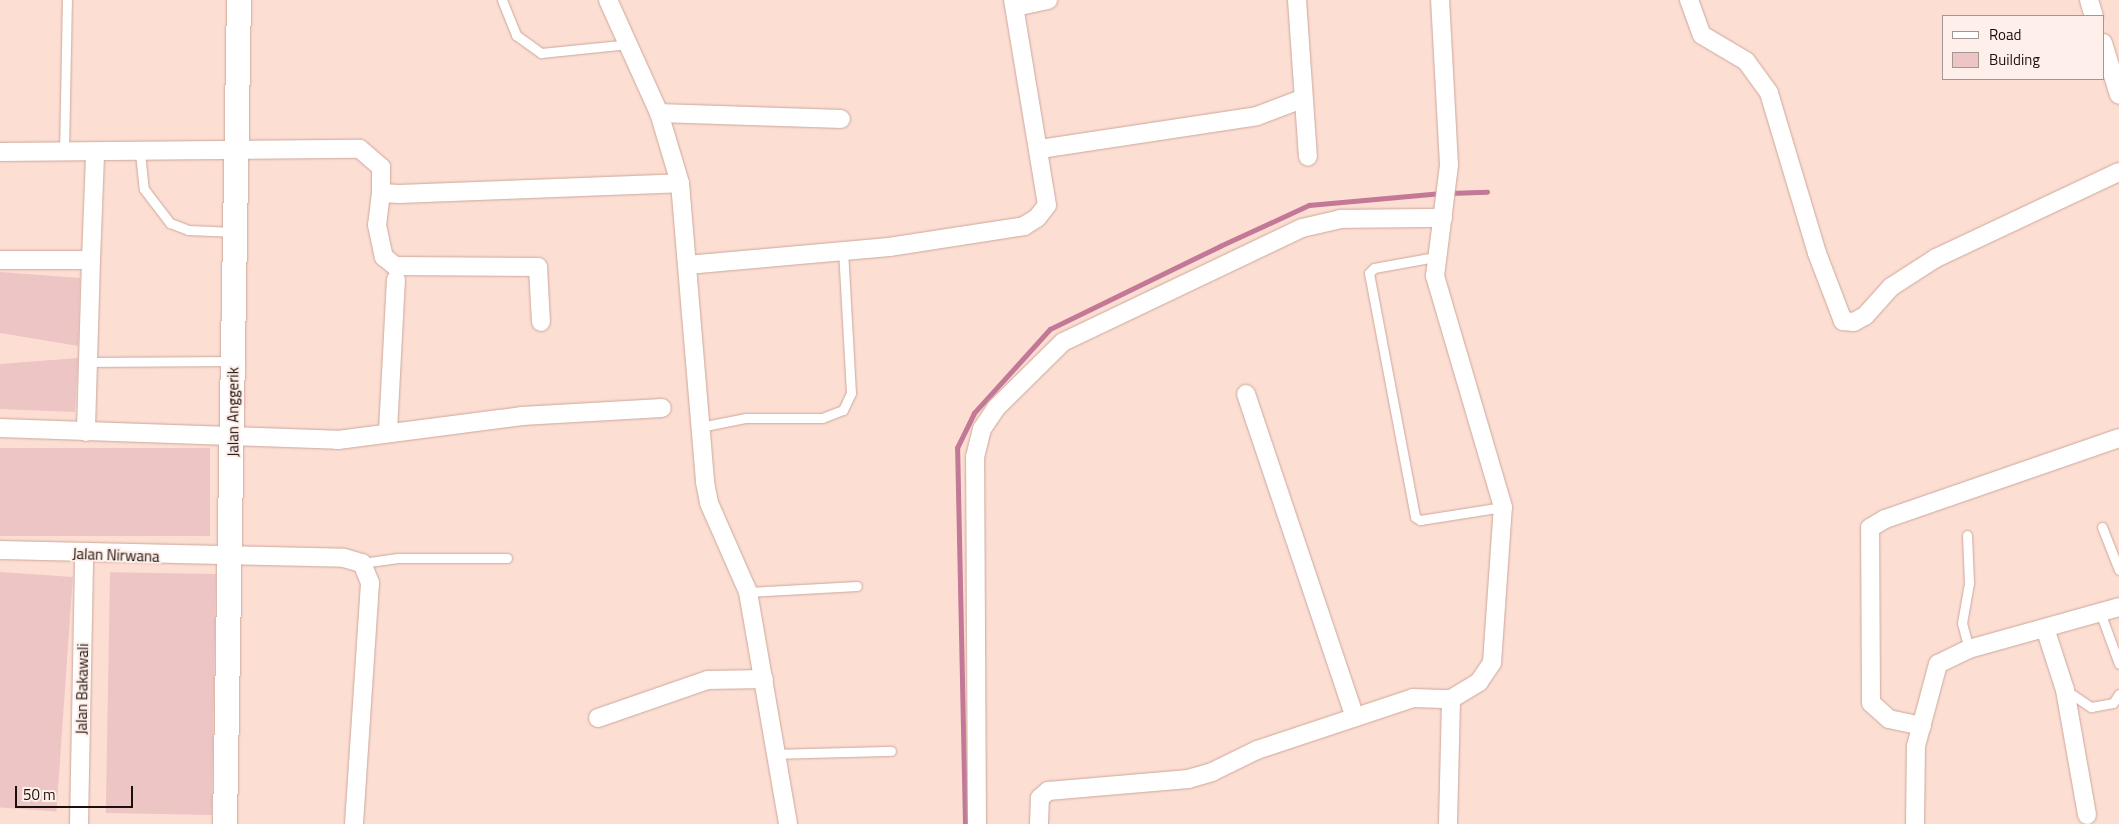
<!DOCTYPE html>
<style>
body{margin:0}
#map{position:relative;width:2119px;height:824px;overflow:hidden;background:#fdded3;font-family:"Titillium Web",sans-serif}
div>[style]{position:absolute}
.stream>*{height:4.5px;margin:-2.25px;padding:0 2.25px;transform-origin:2.25px;border-radius:2.25px;background:#c27896}
.building>*{inset:0;background:#edc5c5;transform-origin:0 0}
.roads{filter:drop-shadow(0 0 1px #cba89a) drop-shadow(0 0 1px #cba89a)}
.service>*{height:9px;margin:-4.5px;padding:0 4.5px;transform-origin:4.5px;border-radius:4.5px;background:#fff}
.minor>*{height:18px;margin:-9px;padding:0 9px;transform-origin:9px;border-radius:9px;background:#fff}
.secondary>*{height:24px;margin:-12px;padding:0 12px;transform-origin:12px;border-radius:12px;background:#fff}
span{translate:-50% -50%;white-space:nowrap;text-align:center;line-height:1.15;-webkit-text-stroke:4px #ffefea;paint-order:stroke}
.street-label{font-size:15px;color:#1c100b}
.legend{position:absolute;left:1942px;top:15px;width:162px;height:65px;box-sizing:border-box;background:#ffefea;border:1px solid #a49691;margin:0;padding:6px 9px;list-style:none;font-size:15px;color:#1c100b}
.legend li{display:flex;align-items:center;gap:10px;height:25px}
.legend b{width:25px;border:1px solid #a49691}
.scale{position:absolute;left:15px;top:786px;width:118px;height:22px;box-sizing:border-box;border:2px solid #1c100b;border-top:0;padding-left:6px;font-size:15px;line-height:18px;white-space:nowrap;color:#1c100b;-webkit-text-stroke:4px #ffefea;paint-order:stroke}
</style>
<div id="map">
<div class="stream">
<i style="left:1449px;top:193px;width:38px;rotate:-2deg"></i>
<i style="left:965px;top:824px;width:376px;rotate:-91.2deg"></i>
<i style="left:957px;top:448px;width:39px;rotate:-64deg"></i>
<i style="left:974px;top:413px;width:113px;rotate:-47.9deg"></i>
<i style="left:1050px;top:329px;width:189px;rotate:-26deg"></i>
<i style="left:1220px;top:246px;width:98px;rotate:-24.7deg"></i>
<i style="left:1309px;top:205px;width:133px;rotate:-5.2deg"></i>
</div>
<div class="building">
<i style="clip-path:polygon(0 272px,80px 278px,78px 346px,0 333px)"></i>
<i style="clip-path:polygon(78px 358px,75px 412px,0 409px,0 364px)"></i>
<i style="left:0;top:448px;width:210px;height:88px"></i>
<i style="left:0;top:572px;width:73px;height:235px;rotate:4deg"></i>
<i style="left:216px;top:574px;width:241px;height:106px;rotate:91deg"></i>
</div>
<div class="roads">
<div class="service">
<i style="left:502px;top:0;width:38px;rotate:68deg"></i>
<i style="left:516px;top:35px;width:31px;rotate:36deg"></i>
<i style="left:541px;top:53px;width:88px;rotate:-5.8deg"></i>
<i style="left:64px;top:153px;width:153px;rotate:-88.9deg"></i>
<i style="left:140px;top:153px;width:36px;rotate:84deg"></i>
<i style="left:144px;top:189px;width:43px;rotate:52.6deg"></i>
<i style="left:170px;top:223px;width:19px;rotate:21deg"></i>
<i style="left:188px;top:230px;width:47px;rotate:2.4deg"></i>
<i style="left:1435px;top:257px;width:62px;rotate:169.8deg"></i>
<i style="left:1374px;top:268px;width:7px;rotate:135deg"></i>
<i style="left:1369px;top:273px;width:248px;rotate:79.3deg"></i>
<i style="left:1415px;top:517px;width:6px;rotate:31deg"></i>
<i style="left:1420px;top:520px;width:84px;rotate:-8.9deg"></i>
<i style="left:88px;top:362px;width:145px;rotate:-0.4deg"></i>
<i style="left:700px;top:427px;width:47px;rotate:-11.1deg"></i>
<i style="left:746px;top:418px;width:76px"></i>
<i style="left:822px;top:418px;width:22px;rotate:-21deg"></i>
<i style="left:843px;top:410px;width:19px;rotate:-65deg"></i>
<i style="left:851px;top:393px;width:143px;rotate:-93.2deg"></i>
<i style="left:2102px;top:527px;width:46px;rotate:68.4deg"></i>
<i style="left:1967px;top:535px;width:48px;rotate:87.6deg"></i>
<i style="left:1969px;top:583px;width:41px;rotate:99.9deg"></i>
<i style="left:1962px;top:623px;width:27px;rotate:75deg"></i>
<i style="left:362px;top:563px;width:36px;rotate:-8deg"></i>
<i style="left:398px;top:558px;width:109px"></i>
<i style="left:748px;top:592px;width:109px;rotate:-3.2deg"></i>
<i style="left:2100px;top:612px;width:55px;rotate:69.9deg"></i>
<i style="left:2067px;top:691px;width:29px;rotate:34deg"></i>
<i style="left:2091px;top:707px;width:22px;rotate:-10deg"></i>
<i style="left:2113px;top:703px;width:11px;rotate:-56deg"></i>
<i style="left:776px;top:754px;width:115px;rotate:-1.5deg"></i>
</div>
<div class="minor">
<i style="left:608px;top:0;width:124px;rotate:65.7deg"></i>
<i style="left:659px;top:113px;width:73px;rotate:73.3deg"></i>
<i style="left:680px;top:183px;width:300px;rotate:85.2deg"></i>
<i style="left:705px;top:482px;width:21px;rotate:79deg"></i>
<i style="left:709px;top:503px;width:97px;rotate:66.3deg"></i>
<i style="left:748px;top:592px;width:235px;rotate:80.2deg"></i>
<i style="left:1297px;top:0;width:157px;rotate:86deg"></i>
<i style="left:1689px;top:0;width:37px;rotate:70deg"></i>
<i style="left:1702px;top:35px;width:51px;rotate:30.6deg"></i>
<i style="left:1746px;top:61px;width:39px;rotate:54deg"></i>
<i style="left:1769px;top:93px;width:167px;rotate:73.3deg"></i>
<i style="left:1817px;top:253px;width:73px;rotate:69.1deg"></i>
<i style="left:1843px;top:321px;width:11px;rotate:5deg"></i>
<i style="left:1854px;top:322px;width:13px;rotate:-29deg"></i>
<i style="left:1865px;top:316px;width:39px;rotate:-48deg"></i>
<i style="left:1891px;top:287px;width:54px;rotate:-32.8deg"></i>
<i style="left:1936px;top:258px;width:202px;rotate:-25.2deg"></i>
<i style="left:2089px;top:0;width:17px;rotate:73deg"></i>
<i style="left:1015px;top:7px;width:34px;rotate:-12deg"></i>
<i style="left:2103px;top:43px;width:54px;rotate:72.9deg"></i>
<i style="left:659px;top:113px;width:182px;rotate:1.9deg"></i>
<i style="left:1040px;top:149px;width:219px;rotate:-8.6deg"></i>
<i style="left:1257px;top:116px;width:48px;rotate:-20.7deg"></i>
<i style="left:0;top:152px;width:360px;rotate:-0.5deg"></i>
<i style="left:360px;top:149px;width:28px;rotate:41deg"></i>
<i style="left:381px;top:167px;width:26px;rotate:90deg"></i>
<i style="left:381px;top:193px;width:18px;rotate:3deg"></i>
<i style="left:399px;top:194px;width:281px;rotate:-2.2deg"></i>
<i style="left:381px;top:193px;width:32px;rotate:97deg"></i>
<i style="left:377px;top:225px;width:33px;rotate:78deg"></i>
<i style="left:384px;top:257px;width:14px;rotate:39deg"></i>
<i style="left:395px;top:266px;width:143px;rotate:0.4deg"></i>
<i style="left:538px;top:267px;width:55px;rotate:86.9deg"></i>
<i style="left:0;top:260px;width:91px"></i>
<i style="left:91px;top:260px;width:172px;rotate:91.7deg"></i>
<i style="left:91px;top:260px;width:106px;rotate:-87.8deg"></i>
<i style="left:687px;top:265px;width:203px;rotate:-5.1deg"></i>
<i style="left:889px;top:247px;width:137px;rotate:-8.8deg"></i>
<i style="left:1024px;top:226px;width:15px;rotate:-32deg"></i>
<i style="left:1037px;top:218px;width:16px;rotate:-52deg"></i>
<i style="left:1047px;top:205px;width:208px;rotate:-99.4deg"></i>
<i style="left:1246px;top:394px;width:341px;rotate:71.4deg"></i>
<i style="left:0;top:428px;width:338px;rotate:2deg"></i>
<i style="left:338px;top:440px;width:186px;rotate:-7.4deg"></i>
<i style="left:522px;top:416px;width:140px;rotate:-3.3deg"></i>
<i style="left:388px;top:431px;width:152px;rotate:-87deg"></i>
<i style="left:0;top:550px;width:344px;rotate:1.3deg"></i>
<i style="left:344px;top:558px;width:19px;rotate:16deg"></i>
<i style="left:362px;top:563px;width:22px;rotate:68deg"></i>
<i style="left:370px;top:583px;width:242px;rotate:93.8deg"></i>
<i style="left:2045px;top:628px;width:65px;rotate:72.1deg"></i>
<i style="left:2065px;top:690px;width:127px;rotate:80deg"></i>
<i style="left:598px;top:718px;width:116px;rotate:-19.1deg"></i>
<i style="left:708px;top:680px;width:56px;rotate:-1deg"></i>
<i style="left:1922px;top:726px;width:34px;rotate:-168deg"></i>
<i style="left:1889px;top:719px;width:24px;rotate:-138deg"></i>
<i style="left:1871px;top:703px;width:175px;rotate:-90.3deg"></i>
<i style="left:1870px;top:528px;width:17px;rotate:-31deg"></i>
<i style="left:1885px;top:519px;width:248px;rotate:-19.1deg"></i>
<i style="left:79px;top:824px;width:270px;rotate:-88.9deg"></i>
<i style="left:977px;top:824px;width:367px;rotate:-90.3deg"></i>
<i style="left:975px;top:457px;width:29px;rotate:-76deg"></i>
<i style="left:982px;top:429px;width:25px;rotate:-56deg"></i>
<i style="left:996px;top:408px;width:94px;rotate:-44.6deg"></i>
<i style="left:1063px;top:342px;width:265px;rotate:-25.5deg"></i>
<i style="left:1302px;top:228px;width:39px;rotate:-13deg"></i>
<i style="left:1340px;top:219px;width:103px;rotate:-0.6deg"></i>
<i style="left:1039px;top:824px;width:26px;rotate:-88deg"></i>
<i style="left:1040px;top:798px;width:11px;rotate:-41deg"></i>
<i style="left:1048px;top:791px;width:141px;rotate:-4.9deg"></i>
<i style="left:1188px;top:779px;width:25px;rotate:-16deg"></i>
<i style="left:1212px;top:772px;width:50px;rotate:-26.1deg"></i>
<i style="left:1257px;top:750px;width:164px;rotate:-18.4deg"></i>
<i style="left:1413px;top:698px;width:38px;rotate:2deg"></i>
<i style="left:1451px;top:699px;width:33px;rotate:-31deg"></i>
<i style="left:1479px;top:682px;width:23px;rotate:-56deg"></i>
<i style="left:1492px;top:663px;width:156px;rotate:-86deg"></i>
<i style="left:1503px;top:507px;width:241px;rotate:-106.4deg"></i>
<i style="left:1435px;top:276px;width:112px;rotate:-82.8deg"></i>
<i style="left:1449px;top:165px;width:165px;rotate:-93.1deg"></i>
<i style="left:1448px;top:824px;width:125px;rotate:-88.6deg"></i>
<i style="left:1915px;top:824px;width:78px;rotate:-89.3deg"></i>
<i style="left:1916px;top:746px;width:85px;rotate:-75deg"></i>
<i style="left:1938px;top:664px;width:34px;rotate:-26deg"></i>
<i style="left:1969px;top:649px;width:156px;rotate:-15.6deg"></i>
</div>
<div class="secondary">
<i style="left:225px;top:824px;width:824px;rotate:-89.03deg"></i>
</div>
</div>
<div class="street-label">
<span style="left:233px;top:412px;rotate:-90deg">Jalan Anggerik</span>
<span style="left:116px;top:555px;rotate:2deg">Jalan Nirwana</span>
<span style="left:82px;top:689px;rotate:-89deg">Jalan Bakawali</span>
</div>
<ul class="legend">
<li><b style="height:6px;background:#fff"></b>Road</li>
<li><b style="height:14px;background:#edc5c5"></b>Building</li>
</ul>
<div class="scale">50 m</div>
</div>
